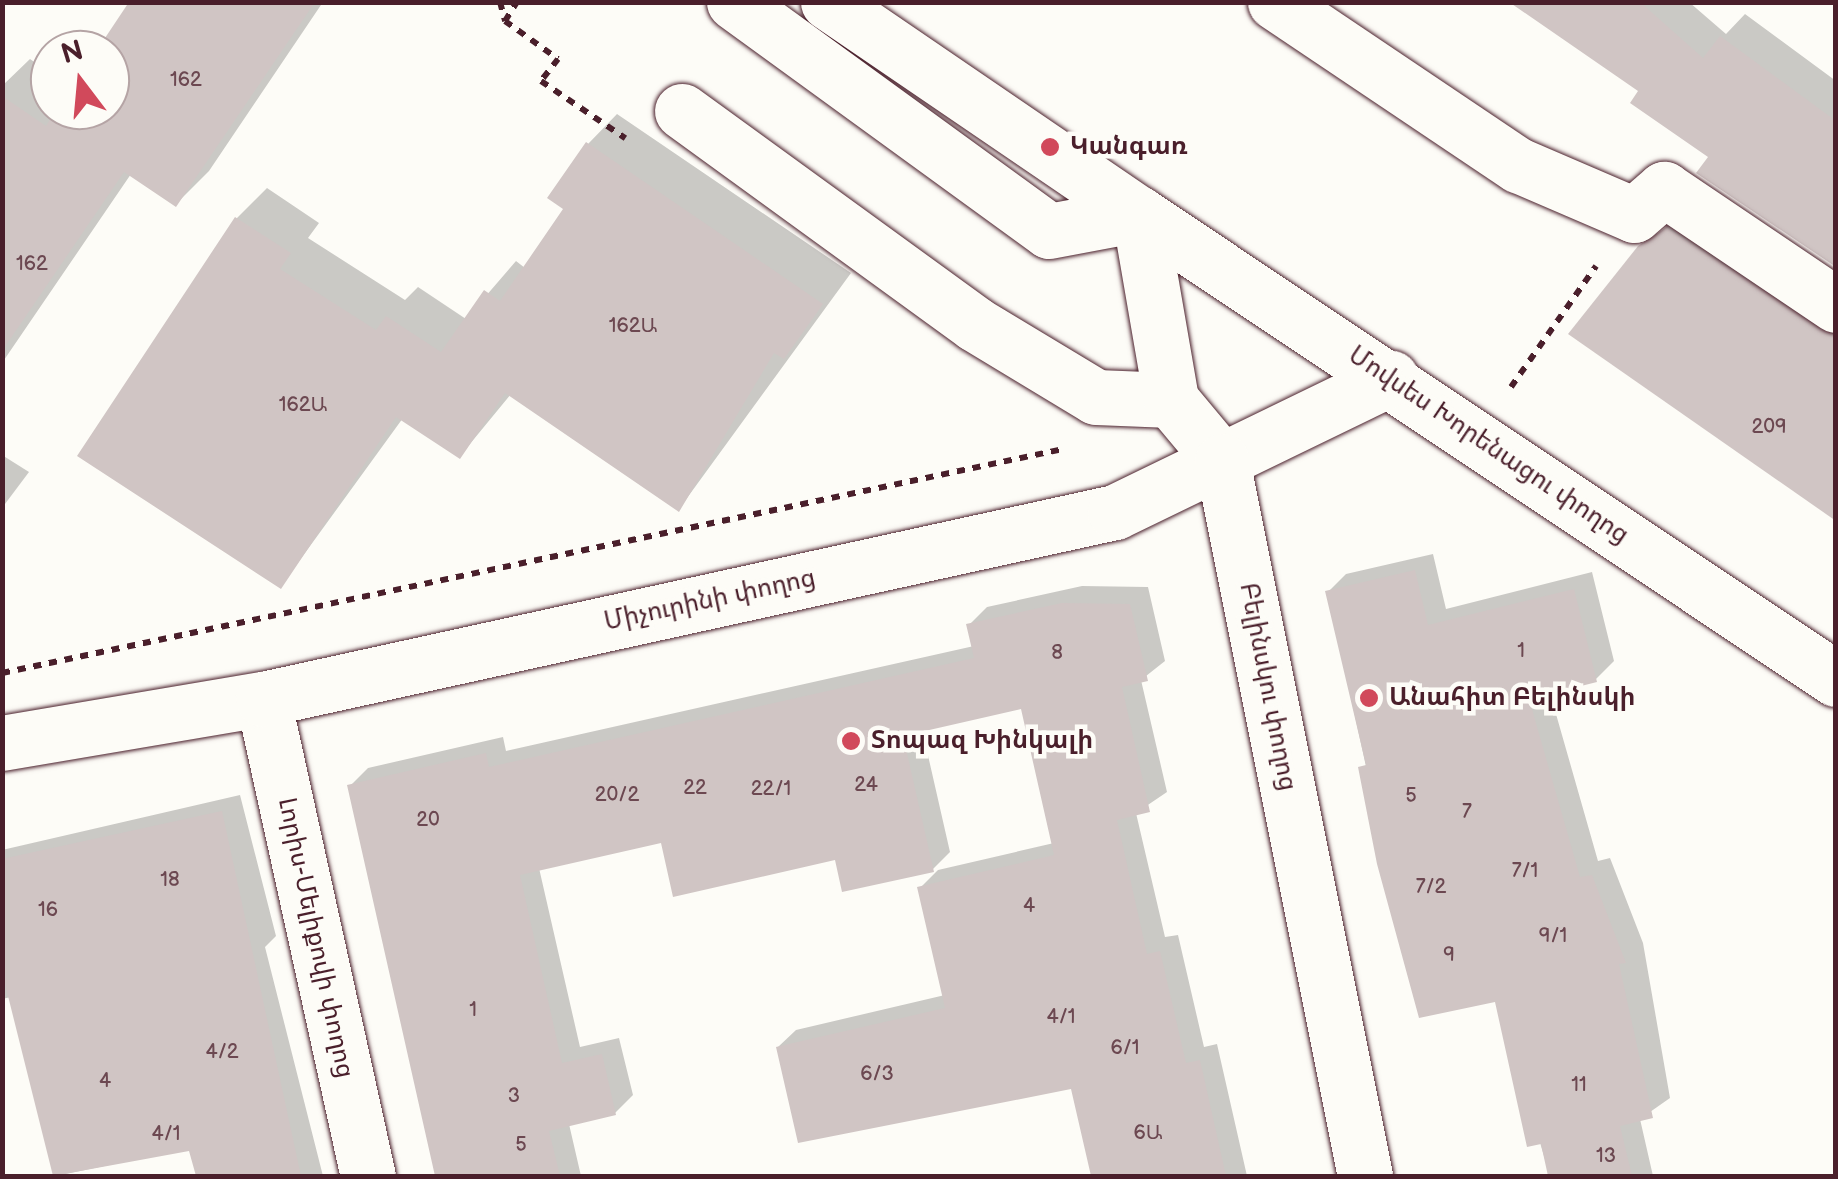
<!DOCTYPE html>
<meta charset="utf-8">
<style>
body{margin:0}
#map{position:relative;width:1838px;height:1179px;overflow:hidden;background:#fdfcf7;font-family:"Balsamiq Sans","Noto Sans Armenian",sans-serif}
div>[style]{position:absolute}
.shadow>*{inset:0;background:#0003}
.building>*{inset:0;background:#d0c5c4}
.path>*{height:6px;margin-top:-3px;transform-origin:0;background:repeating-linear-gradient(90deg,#4a1f2b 0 8px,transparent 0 16px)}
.roads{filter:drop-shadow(0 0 2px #4a1f2b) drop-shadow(0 0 2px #4a1f2b)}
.minor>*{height:55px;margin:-27.5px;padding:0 27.5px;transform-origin:27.5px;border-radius:27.5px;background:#fdfcf7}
.major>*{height:55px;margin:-27.5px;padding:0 27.5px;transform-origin:27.5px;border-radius:27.5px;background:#fdfcf7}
.dots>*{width:28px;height:28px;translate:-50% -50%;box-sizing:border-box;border:5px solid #fdfcf7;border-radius:50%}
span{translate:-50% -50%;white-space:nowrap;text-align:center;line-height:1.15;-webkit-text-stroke:9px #fdfcf7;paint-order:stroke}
.number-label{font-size:20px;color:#6c4851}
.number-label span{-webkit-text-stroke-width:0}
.poi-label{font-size:25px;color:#4a1f2b;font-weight:700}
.left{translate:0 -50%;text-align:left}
.street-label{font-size:25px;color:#4a1f2b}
.frame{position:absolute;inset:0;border:5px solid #4a1f2b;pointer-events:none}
.north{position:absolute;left:30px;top:30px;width:100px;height:100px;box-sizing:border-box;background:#fdfcf7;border:2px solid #b5a4a5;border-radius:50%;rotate:344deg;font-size:28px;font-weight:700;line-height:40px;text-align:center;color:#4a1f2b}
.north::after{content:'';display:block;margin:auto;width:35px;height:45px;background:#d1495b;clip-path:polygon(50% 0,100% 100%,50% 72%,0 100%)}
</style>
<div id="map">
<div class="shadow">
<i style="clip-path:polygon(132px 2px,323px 2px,209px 171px,176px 204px,131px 174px,2px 363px,2px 86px,30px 59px,50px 73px,50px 110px,110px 110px,110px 50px,100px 50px)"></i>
<i style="clip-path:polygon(1514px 2px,1689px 2px,1726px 34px,1745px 14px,1836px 81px,1836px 264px,1642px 90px)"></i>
<i style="clip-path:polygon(617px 114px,851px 273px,679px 509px,511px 394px,460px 456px,403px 418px,281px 586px,80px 455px,237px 218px,267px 188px,319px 223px,308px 238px,405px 300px,418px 287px,466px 319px,516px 261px,525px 268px,566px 208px,588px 144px)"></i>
<i style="clip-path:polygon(1691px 207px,1836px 304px,1836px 518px,1640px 248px)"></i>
<i style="clip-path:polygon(2px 455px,29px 472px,2px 508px)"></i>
<i style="clip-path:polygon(1433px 554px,1446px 609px,1592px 572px,1614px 661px,1596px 679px,1550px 693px,1598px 861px,1610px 858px,1643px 943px,1670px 1098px,1640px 1119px,1653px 1176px,1550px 1176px,1497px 999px,1420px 1015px,1328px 592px,1346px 574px)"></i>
<i style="clip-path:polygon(1082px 586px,1148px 587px,1165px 661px,1141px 680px,1167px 792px,1136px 813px,1165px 937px,1178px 935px,1204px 1047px,1217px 1044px,1247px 1176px,1093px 1176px,1073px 1086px,778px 1047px,796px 1030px,945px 995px,920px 888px,938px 870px,1054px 843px,1023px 706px,922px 729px,950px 852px,932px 870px,663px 840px,539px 868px,580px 1047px,619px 1038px,633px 1095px,615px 1113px,569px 1124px,581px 1176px,437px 1176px,350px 786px,368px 768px,503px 737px,506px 751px,974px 646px,969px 625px,987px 607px)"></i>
<i style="clip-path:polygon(240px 795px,276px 936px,265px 947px,323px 1176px,198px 1176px,191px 1148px,56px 1176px,11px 997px,2px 999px,2px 850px)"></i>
</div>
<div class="building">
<i style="clip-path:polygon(129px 2px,315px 2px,176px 207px,124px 172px,2px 351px,2px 96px,46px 126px,56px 110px,110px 110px,110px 50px,97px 50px)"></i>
<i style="clip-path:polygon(1509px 2px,1640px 2px,1703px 58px,1720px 36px,1836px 121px,1836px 267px,1696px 173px,1708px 157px,1630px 103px,1638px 91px)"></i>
<i style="clip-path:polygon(586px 142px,823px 304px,784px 359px,774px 353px,679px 512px,505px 393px,460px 459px,396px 417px,281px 589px,77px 456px,235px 217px,291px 253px,280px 269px,376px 330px,386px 316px,441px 352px,484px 290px,500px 301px,563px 209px,547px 198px)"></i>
<i style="clip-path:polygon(1666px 228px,1836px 336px,1836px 521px,1568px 334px,1638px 246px)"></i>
<i style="clip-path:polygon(1415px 570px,1428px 625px,1574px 589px,1597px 682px,1529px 699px,1580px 877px,1592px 875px,1626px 963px,1619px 964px,1653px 1118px,1620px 1126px,1632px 1176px,1548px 1176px,1541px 1144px,1527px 1147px,1495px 1002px,1419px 1018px,1377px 864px,1358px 767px,1366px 765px,1325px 591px)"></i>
<i style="clip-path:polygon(1062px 603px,1130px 604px,1148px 681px,1122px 687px,1150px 812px,1117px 820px,1147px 954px,1160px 951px,1186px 1063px,1200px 1060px,1226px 1176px,1091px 1176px,1071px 1089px,798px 1143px,776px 1047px,945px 1008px,917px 887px,1054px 855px,1021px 709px,903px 736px,934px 872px,842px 892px,835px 860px,673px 897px,661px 843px,520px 875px,562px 1063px,602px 1054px,616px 1115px,549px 1131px,560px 1176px,435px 1176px,347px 785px,486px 753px,489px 767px,974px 658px,966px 624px)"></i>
<i style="clip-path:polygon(222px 811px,301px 1176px,196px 1176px,189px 1151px,53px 1176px,2px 972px,2px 859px)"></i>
</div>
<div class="path">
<i style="left:500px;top:2px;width:20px;rotate:75deg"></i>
<i style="left:505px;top:21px;width:65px;rotate:35.6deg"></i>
<i style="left:558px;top:59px;width:28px;rotate:128deg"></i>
<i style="left:541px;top:81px;width:102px;rotate:34.2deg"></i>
<i style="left:505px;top:21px;width:22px;rotate:-58deg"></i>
<i style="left:1511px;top:387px;width:148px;rotate:-54.9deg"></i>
<i style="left:2px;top:673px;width:1084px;rotate:-11.92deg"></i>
</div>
<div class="roads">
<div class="minor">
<i style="left:1275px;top:2px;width:293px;rotate:33.9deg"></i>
<i style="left:1518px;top:165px;width:126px;rotate:23.3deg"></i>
<i style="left:1634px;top:215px;width:40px;rotate:-41deg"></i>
<i style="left:1664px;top:189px;width:207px;rotate:34deg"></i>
<i style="left:682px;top:111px;width:362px;rotate:36deg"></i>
<i style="left:975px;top:324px;width:141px;rotate:31.1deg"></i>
<i style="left:1096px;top:397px;width:75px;rotate:2.3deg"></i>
<i style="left:1139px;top:214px;width:838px;rotate:33.71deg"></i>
<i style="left:263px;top:699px;width:488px;rotate:77.6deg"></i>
<i style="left:2px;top:743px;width:265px;rotate:-9.6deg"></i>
<i style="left:263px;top:699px;width:872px;rotate:-12.38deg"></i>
<i style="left:1115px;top:512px;width:307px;rotate:-25.9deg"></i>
</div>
<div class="major">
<i style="left:734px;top:2px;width:389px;rotate:36deg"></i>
<i style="left:1049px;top:231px;width:92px;rotate:-10.7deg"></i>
<i style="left:828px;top:2px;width:376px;rotate:34.3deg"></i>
<i style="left:1139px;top:214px;width:189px;rotate:80.2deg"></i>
<i style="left:1171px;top:400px;width:80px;rotate:50.1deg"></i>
<i style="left:1222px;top:461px;width:729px;rotate:78.69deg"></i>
</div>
</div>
<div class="dots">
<i style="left:1050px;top:147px;background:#d1495b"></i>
<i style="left:1369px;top:698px;background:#d1495b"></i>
<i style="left:851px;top:741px;background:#d1495b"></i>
</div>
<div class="number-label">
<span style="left:186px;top:80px">162</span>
<span style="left:32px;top:264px">162</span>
<span style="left:633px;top:326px">162Ա</span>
<span style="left:303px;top:405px">162Ա</span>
<span style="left:1769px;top:427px">209</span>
<span style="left:1521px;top:651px">1</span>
<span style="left:1057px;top:653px">8</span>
<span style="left:866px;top:785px">24</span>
<span style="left:695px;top:788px">22</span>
<span style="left:771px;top:789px">22/1</span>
<span style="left:617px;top:795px">20/2</span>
<span style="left:1411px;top:796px">5</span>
<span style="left:1467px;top:812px">7</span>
<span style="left:428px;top:820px">20</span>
<span style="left:1525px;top:871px">7/1</span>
<span style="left:170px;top:880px">18</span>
<span style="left:1431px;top:887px">7/2</span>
<span style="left:1029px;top:906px">4</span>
<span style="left:48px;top:910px">16</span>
<span style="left:1553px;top:936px">9/1</span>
<span style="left:1449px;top:955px">9</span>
<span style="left:473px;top:1010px">1</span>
<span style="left:1061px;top:1017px">4/1</span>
<span style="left:1125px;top:1048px">6/1</span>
<span style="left:222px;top:1052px">4/2</span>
<span style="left:877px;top:1074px">6/3</span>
<span style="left:105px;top:1081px">4</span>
<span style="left:1579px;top:1085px">11</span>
<span style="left:514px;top:1096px">3</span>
<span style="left:1148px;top:1133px">6Ա</span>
<span style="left:166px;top:1134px">4/1</span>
<span style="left:521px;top:1145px">5</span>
<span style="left:1606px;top:1156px">13</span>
</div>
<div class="poi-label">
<span class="left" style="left:1070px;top:147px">Կանգառ</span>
<span class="left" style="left:1389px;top:698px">Անահիտ Բելինսկի</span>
<span class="left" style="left:871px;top:741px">Տոպազ Խինկալի</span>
</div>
<div class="street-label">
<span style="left:1488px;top:446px;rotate:34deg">Մովսես Խորենացու փողոց</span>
<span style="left:710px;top:601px;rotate:-12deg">Միչուրինի փողոց</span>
<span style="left:1267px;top:687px;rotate:79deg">Բելինսկու փողոց</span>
<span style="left:315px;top:938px;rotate:78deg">Լորիս-Մելիքովի փողոց</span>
</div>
<div class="frame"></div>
<div class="north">N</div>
</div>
